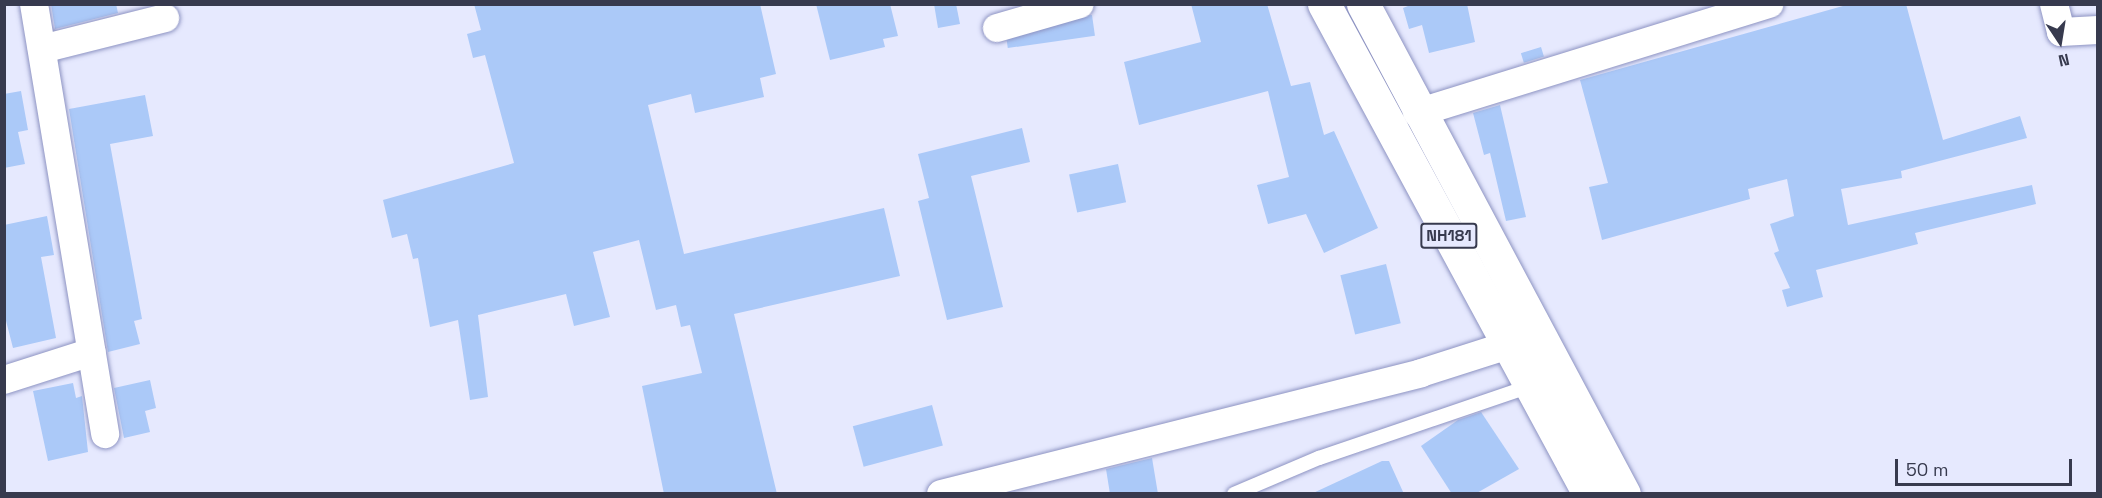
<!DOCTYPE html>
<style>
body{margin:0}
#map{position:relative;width:2102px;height:498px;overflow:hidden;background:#e6e9fe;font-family:"Space Grotesk",sans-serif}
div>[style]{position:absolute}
.building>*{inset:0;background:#abc9f8;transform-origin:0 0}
.roads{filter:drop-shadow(0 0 2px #8d93c2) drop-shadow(0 0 2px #8d93c2)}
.lane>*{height:14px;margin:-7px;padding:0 7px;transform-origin:7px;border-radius:7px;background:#fff}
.street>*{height:28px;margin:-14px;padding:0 14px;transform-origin:14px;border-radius:14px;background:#fff}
.highway>*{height:33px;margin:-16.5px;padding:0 16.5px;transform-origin:16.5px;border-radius:16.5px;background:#fff}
span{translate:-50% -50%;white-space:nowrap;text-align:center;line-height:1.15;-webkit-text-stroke:4.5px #e6e9fe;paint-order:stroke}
.shield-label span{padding:2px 4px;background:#e6e9fe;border:2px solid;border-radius:4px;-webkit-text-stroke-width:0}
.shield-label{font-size:16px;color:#373a4e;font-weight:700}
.frame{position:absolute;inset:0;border:6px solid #373a4e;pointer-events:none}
.north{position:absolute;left:2030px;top:12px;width:60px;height:60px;-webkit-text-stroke:4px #e6e9fe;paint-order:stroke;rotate:168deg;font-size:16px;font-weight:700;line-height:24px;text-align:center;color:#373a4e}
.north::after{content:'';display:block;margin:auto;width:21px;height:27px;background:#373a4e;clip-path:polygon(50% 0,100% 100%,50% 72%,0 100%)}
.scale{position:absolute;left:1895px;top:459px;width:177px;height:27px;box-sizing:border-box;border:3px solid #373a4e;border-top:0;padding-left:8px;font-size:18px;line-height:21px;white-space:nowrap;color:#373a4e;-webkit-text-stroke:4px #e6e9fe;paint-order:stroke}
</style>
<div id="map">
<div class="building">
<i style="clip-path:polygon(51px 4px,116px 4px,118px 13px,55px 29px)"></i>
<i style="clip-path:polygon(474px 4px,760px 4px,776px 74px,760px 78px,764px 97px,695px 113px,691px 94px,648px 105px,684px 254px,884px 208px,900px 276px,734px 314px,777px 494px,664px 494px,642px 386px,702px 373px,690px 325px,681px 327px,676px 305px,656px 310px,639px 240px,593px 252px,610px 317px,574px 326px,566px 294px,478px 315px,488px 397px,470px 400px,458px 320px,430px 327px,418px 258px,413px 259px,407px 234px,392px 238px,383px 200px,514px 163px,485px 55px,473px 58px,467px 34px,481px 30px)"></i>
<i style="clip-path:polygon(816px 4px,890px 4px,898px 36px,883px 39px,885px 47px,830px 60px)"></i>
<i style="clip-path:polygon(934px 4px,956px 4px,960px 24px,938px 28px)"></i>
<i style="clip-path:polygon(1191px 4px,1267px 4px,1291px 86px,1310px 82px,1324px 135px,1334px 131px,1378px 228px,1324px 253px,1306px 214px,1268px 224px,1257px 185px,1289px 177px,1268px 91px,1139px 125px,1124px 62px,1201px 42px)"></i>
<i style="clip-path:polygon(1413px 4px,1467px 4px,1475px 42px,1429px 53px,1422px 25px,1409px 29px,1403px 8px)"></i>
<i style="clip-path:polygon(1850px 4px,1906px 4px,1943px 140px,2020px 116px,2027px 138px,1901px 171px,1902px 178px,1841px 189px,1848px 225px,2032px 185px,2036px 204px,1915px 233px,1918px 244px,1816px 270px,1823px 297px,1787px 307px,1782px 290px,1790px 288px,1774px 253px,1779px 251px,1770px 224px,1794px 216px,1787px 179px,1748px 189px,1750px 199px,1602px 240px,1589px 187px,1608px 183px,1580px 80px)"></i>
<i style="left:1092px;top:15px;width:21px;height:88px;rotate:82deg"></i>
<i style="left:1541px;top:47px;width:10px;height:21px;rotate:73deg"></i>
<i style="clip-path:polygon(21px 91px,28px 130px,18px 132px,25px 164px,4px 168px,4px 94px)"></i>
<i style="clip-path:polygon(145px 95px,153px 136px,110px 144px,142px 319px,134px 321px,140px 344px,108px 352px,69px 109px)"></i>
<i style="clip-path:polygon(1500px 105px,1526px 217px,1506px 221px,1490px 153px,1484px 155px,1473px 113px)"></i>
<i style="clip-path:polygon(1022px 128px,1030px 162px,971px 176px,1003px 307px,947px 320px,918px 201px,929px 198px,918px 154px)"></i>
<i style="left:1118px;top:164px;width:39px;height:50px;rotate:78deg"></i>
<i style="clip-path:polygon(47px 216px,54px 255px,41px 257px,56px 338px,13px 348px,4px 313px,4px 225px)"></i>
<i style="left:1386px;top:264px;width:61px;height:47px;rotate:76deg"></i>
<i style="clip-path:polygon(150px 380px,156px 408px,145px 411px,150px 432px,124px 438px,114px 388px)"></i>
<i style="clip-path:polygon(73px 383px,76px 398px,82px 396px,88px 452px,48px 461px,33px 391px)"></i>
<i style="left:932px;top:405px;width:42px;height:82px;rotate:75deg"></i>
<i style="clip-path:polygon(1481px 412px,1519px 469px,1475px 494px,1452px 494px,1421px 446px,1458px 420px)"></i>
<i style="clip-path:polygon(1152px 458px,1158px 494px,1110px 494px,1106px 469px)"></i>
<i style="clip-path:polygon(1382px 461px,1389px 461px,1404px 494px,1311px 494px)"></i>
</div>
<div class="roads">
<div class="lane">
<i style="left:1234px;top:494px;width:92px;rotate:-23deg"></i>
<i style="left:1319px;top:458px;width:223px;rotate:-18.8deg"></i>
</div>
<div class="street">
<i style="left:34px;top:4px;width:436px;rotate:80.6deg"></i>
<i style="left:2054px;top:4px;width:29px;rotate:76deg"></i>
<i style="left:2061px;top:32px;width:37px;rotate:-3deg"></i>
<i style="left:997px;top:28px;width:86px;rotate:-16.1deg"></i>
<i style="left:42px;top:49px;width:127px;rotate:-14.1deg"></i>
<i style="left:1417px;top:113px;width:369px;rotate:-17.2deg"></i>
<i style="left:4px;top:380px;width:92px;rotate:-17.7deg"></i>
<i style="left:941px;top:494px;width:495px;rotate:-14.1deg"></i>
<i style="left:1421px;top:373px;width:115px;rotate:-17.7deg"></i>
</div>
<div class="highway">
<i style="left:1324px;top:4px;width:557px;rotate:61.59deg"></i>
<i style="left:1363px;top:4px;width:555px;rotate:61.96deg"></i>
</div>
</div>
<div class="shield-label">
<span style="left:1449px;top:236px">NH181</span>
</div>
<div class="frame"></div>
<div class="north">N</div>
<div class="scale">50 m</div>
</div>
